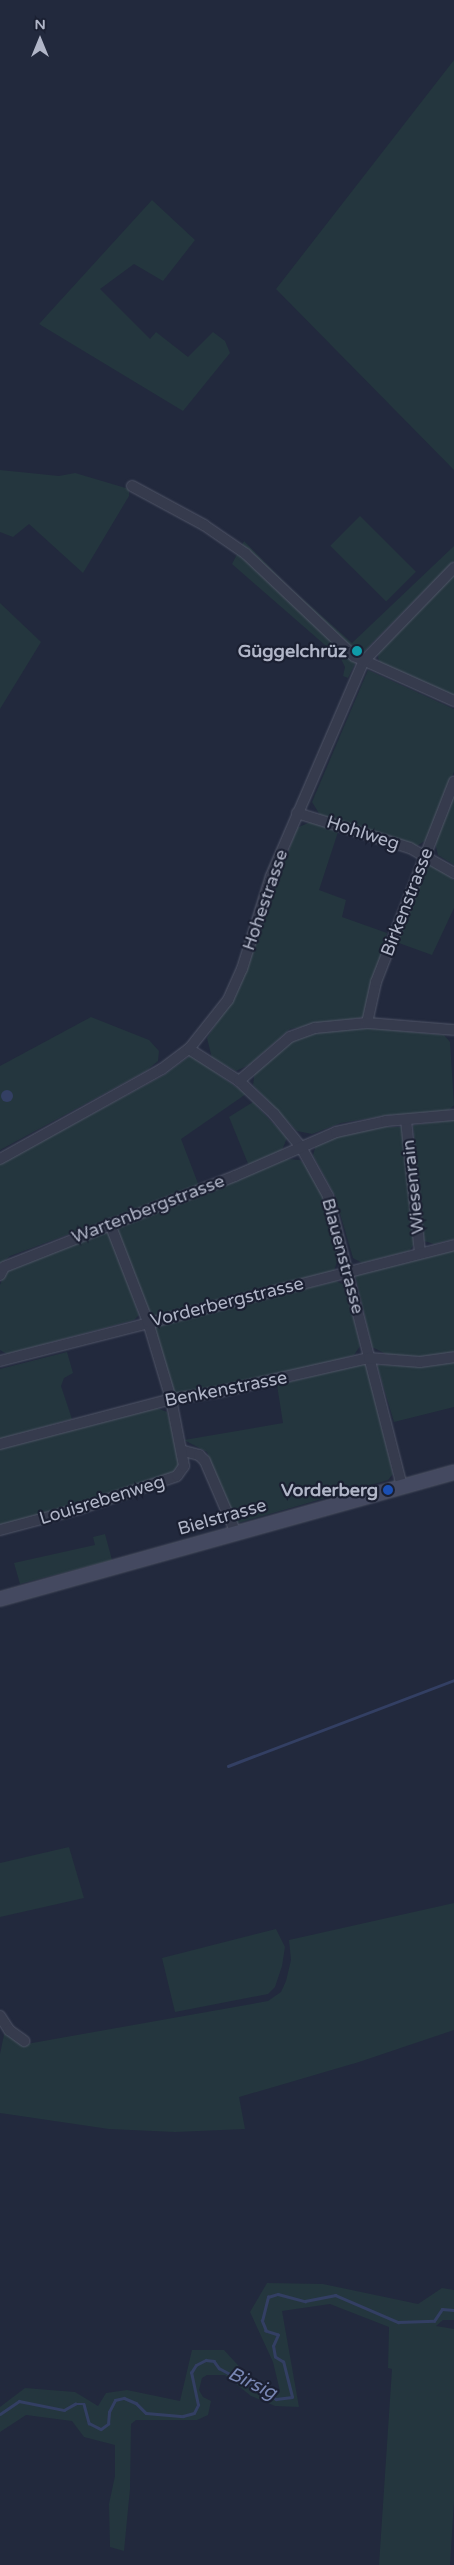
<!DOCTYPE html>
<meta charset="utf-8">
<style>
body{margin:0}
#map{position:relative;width:454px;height:2565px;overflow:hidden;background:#22293d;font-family:"Varela Round",sans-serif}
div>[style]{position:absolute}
.green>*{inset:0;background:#24363e;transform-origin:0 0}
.water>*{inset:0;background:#333f63}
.round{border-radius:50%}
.stream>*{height:2.5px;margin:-1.25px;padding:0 1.25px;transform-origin:1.25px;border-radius:1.25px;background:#333f63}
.roads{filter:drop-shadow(0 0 1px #515668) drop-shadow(0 0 1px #515668)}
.minor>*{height:10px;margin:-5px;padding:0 5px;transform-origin:5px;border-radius:5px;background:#363b4d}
.secondary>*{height:14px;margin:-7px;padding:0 7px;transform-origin:7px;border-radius:7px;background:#444960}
.dots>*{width:14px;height:14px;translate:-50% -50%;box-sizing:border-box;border:2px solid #1b2032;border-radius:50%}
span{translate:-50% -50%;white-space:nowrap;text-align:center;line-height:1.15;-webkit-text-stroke:4.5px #1b2032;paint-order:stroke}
.poi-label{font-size:18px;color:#b1b6c8;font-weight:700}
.right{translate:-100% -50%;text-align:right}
.street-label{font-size:18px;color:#b1b6c8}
.water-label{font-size:19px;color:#7886b2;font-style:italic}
.north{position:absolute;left:15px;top:15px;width:50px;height:50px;-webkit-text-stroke:4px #1b2032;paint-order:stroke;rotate:0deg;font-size:14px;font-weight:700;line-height:20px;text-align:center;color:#b1b6c8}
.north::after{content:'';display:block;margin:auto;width:18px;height:22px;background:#b1b6c8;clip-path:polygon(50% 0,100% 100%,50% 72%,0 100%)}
</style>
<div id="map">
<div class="green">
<i style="clip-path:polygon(454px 60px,454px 470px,276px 289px)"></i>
<i style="clip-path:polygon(152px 200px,195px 240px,163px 281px,134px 264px,100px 289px,150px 339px,156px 332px,188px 357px,213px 332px,225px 341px,230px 353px,183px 411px,39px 324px)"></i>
<i style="clip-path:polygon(0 470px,59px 476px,75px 473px,129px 489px,129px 496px,83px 573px,29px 524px,13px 537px,0 532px)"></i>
<i style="left:360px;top:516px;width:79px;height:42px;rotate:45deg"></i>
<i style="clip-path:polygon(244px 541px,289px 587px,352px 643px,454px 546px,454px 561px,374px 641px,357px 660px,348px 678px,343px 676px,345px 667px,341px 659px,232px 564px)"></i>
<i style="clip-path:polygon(454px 575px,454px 697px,381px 665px,378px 658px,379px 650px)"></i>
<i style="clip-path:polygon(0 603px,41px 642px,0 709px)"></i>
<i style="clip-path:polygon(368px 670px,454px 709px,454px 772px,426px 840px,417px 846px,320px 815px,312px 802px)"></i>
<i style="clip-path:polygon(454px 795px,454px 865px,438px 855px,435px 843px)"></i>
<i style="clip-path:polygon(310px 822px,338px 832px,319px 890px,346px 900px,342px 917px,387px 933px,364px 1017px,290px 1029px,249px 1065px,236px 1071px,212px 1058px,207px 1038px,236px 993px,297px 828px)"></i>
<i style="clip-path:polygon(430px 863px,454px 880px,454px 908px,432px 955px,396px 942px,423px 871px)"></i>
<i style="clip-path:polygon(91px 1017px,149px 1040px,159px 1051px,158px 1061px,146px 1071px,0 1150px,0 1066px)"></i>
<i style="clip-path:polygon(358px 1027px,444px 1035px,450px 1042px,454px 1105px,445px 1114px,389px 1115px,341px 1123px,312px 1134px,297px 1131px,253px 1085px,255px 1070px,282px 1046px,304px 1034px)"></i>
<i style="clip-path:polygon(191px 1055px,246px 1094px,181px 1139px,199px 1186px,10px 1256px,0 1265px,0 1164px,164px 1075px)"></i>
<i style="clip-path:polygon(253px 1102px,287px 1138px,282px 1150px,249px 1166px,229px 1117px)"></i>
<i style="clip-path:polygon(454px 1120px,454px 1239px,434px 1244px,424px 1241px,413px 1125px)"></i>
<i style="clip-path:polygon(376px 1127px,404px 1127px,415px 1243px,409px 1251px,362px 1263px,353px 1258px,335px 1196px,313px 1155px,317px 1142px)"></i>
<i style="clip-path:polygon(286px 1159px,300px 1160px,318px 1178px,338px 1258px,334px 1271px,156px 1316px,147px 1312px,116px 1227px)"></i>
<i style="clip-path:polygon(108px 1229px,139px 1315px,134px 1320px,7px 1354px,0 1350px,0 1285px,5px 1272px,13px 1266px)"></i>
<i style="clip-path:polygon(454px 1250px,454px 1353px,438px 1357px,390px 1356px,372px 1347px,355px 1274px)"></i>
<i style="clip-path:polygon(336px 1281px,347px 1286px,360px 1346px,354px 1355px,332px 1362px,173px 1395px,154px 1327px)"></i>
<i style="clip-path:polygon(67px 1352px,73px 1373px,64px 1378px,61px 1386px,72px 1419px,0 1439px,0 1369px)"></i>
<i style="clip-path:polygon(454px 1361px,454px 1407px,394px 1422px,377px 1365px,423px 1366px)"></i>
<i style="clip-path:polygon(366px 1363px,393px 1474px,388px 1480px,235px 1524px,207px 1452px,184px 1440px,283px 1423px,277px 1385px)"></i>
<i style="clip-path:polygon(157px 1408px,167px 1412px,180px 1456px,178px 1466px,170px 1475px,87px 1504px,0 1527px,0 1449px)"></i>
<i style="clip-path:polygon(105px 1534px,112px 1560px,20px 1584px,14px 1563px,95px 1545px,93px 1537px)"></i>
<i style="clip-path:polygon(69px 1847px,84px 1898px,0 1917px,0 1863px)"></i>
<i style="clip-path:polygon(454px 1903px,454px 2030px,359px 2062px,239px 2097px,245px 2129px,175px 2132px,109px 2129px,0 2113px,0 2054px,5px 2030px,21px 2045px,268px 2001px,281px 1992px,286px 1981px,291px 1960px,289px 1940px)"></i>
<i style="clip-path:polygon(276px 1929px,285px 1947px,282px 1966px,275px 1987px,268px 1994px,175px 2012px,162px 1958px)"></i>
<i style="clip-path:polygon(267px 2283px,323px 2284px,418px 2304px,442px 2288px,454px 2290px,454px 2320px,443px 2320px,436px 2326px,454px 2329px,454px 2501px,450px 2565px,379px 2565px,392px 2369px,388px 2368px,389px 2327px,330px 2304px,282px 2311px,299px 2407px,275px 2406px,251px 2396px,225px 2375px,207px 2375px,202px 2378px,199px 2390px,203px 2397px,211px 2401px,208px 2415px,197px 2420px,136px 2420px,131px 2424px,130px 2489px,124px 2551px,110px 2547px,109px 2504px,115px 2476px,115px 2445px,84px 2437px,72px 2421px,26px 2415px,0 2432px,0 2407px,25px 2388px,75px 2392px,98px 2406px,106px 2393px,127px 2390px,180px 2401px,192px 2350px,224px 2350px,247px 2375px,280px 2391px,273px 2362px,250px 2312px)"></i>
</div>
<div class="water">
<i class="round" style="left:1px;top:1090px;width:12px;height:12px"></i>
</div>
<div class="stream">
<i style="left:228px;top:1766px;width:242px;rotate:-20.8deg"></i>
<i style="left:0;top:2414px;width:23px;rotate:-34deg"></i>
<i style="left:19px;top:2401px;width:46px;rotate:11.3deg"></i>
<i style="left:64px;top:2410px;width:13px;rotate:-29deg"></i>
<i style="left:75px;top:2404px;width:9px"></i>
<i style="left:84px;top:2404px;width:20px;rotate:75deg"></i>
<i style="left:89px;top:2423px;width:13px;rotate:27deg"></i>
<i style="left:101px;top:2429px;width:9px;rotate:-36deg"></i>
<i style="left:108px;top:2424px;width:12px;rotate:-85deg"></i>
<i style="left:109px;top:2412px;width:13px;rotate:-63deg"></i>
<i style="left:115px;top:2400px;width:9px;rotate:-13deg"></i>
<i style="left:124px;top:2398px;width:13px;rotate:23deg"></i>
<i style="left:136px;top:2403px;width:14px;rotate:45deg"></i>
<i style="left:146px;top:2413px;width:37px;rotate:5deg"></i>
<i style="left:183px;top:2416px;width:11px;rotate:-15deg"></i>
<i style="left:194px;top:2413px;width:9px;rotate:-63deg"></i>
<i style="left:198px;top:2405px;width:33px;rotate:-102deg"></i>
<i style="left:191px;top:2373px;width:9px;rotate:-58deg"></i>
<i style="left:196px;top:2365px;width:11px;rotate:-27deg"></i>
<i style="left:206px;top:2360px;width:8px;rotate:7deg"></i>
<i style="left:214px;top:2361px;width:9px;rotate:54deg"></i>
<i style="left:219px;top:2368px;width:65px;rotate:28.5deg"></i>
<i style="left:276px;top:2399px;width:16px;rotate:-7deg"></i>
<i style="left:292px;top:2397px;width:36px;rotate:-104deg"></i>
<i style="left:283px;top:2362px;width:9px;rotate:-148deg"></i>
<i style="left:275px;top:2357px;width:11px;rotate:-100deg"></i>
<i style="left:273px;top:2346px;width:12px;rotate:-66deg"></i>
<i style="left:278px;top:2335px;width:13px;rotate:-162deg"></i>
<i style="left:266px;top:2331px;width:11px;rotate:-112deg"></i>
<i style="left:262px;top:2321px;width:25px;rotate:-76deg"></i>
<i style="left:268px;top:2297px;width:10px;rotate:-17deg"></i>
<i style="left:278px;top:2294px;width:28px;rotate:15deg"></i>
<i style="left:305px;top:2301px;width:31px;rotate:-11deg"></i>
<i style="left:335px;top:2295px;width:69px;rotate:23.2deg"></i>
<i style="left:398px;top:2322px;width:36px;rotate:-2deg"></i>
<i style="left:434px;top:2321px;width:14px;rotate:-56deg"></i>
<i style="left:442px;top:2309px;width:12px;rotate:5deg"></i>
</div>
<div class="roads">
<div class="minor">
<i style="left:132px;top:486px;width:82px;rotate:28.4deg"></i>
<i style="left:204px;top:525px;width:51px;rotate:34.6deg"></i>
<i style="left:246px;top:554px;width:149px;rotate:43.4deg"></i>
<i style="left:354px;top:656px;width:110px;rotate:24.2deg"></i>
<i style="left:297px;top:813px;width:118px;rotate:17.2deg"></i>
<i style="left:410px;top:848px;width:51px;rotate:29.6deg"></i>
<i style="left:367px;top:1023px;width:42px;rotate:-77.6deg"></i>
<i style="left:376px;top:982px;width:215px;rotate:-68.7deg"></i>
<i style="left:189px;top:1049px;width:59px;rotate:32.6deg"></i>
<i style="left:239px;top:1081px;width:48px;rotate:43.3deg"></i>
<i style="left:274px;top:1114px;width:43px;rotate:50.7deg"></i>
<i style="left:301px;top:1147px;width:56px;rotate:61.1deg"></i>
<i style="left:328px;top:1196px;width:299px;rotate:75.7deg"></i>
<i style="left:239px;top:1081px;width:67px;rotate:-40.8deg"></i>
<i style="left:290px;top:1037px;width:27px;rotate:-20deg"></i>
<i style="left:315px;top:1028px;width:52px;rotate:-5.5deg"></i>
<i style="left:367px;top:1023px;width:87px;rotate:4.6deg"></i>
<i style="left:406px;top:1120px;width:134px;rotate:84deg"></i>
<i style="left:0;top:1159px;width:185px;rotate:-29.1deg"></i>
<i style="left:162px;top:1069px;width:34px;rotate:-37deg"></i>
<i style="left:189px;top:1049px;width:63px;rotate:-51.5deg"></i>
<i style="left:228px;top:1000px;width:34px;rotate:-66deg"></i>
<i style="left:242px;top:969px;width:97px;rotate:-72.7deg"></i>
<i style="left:271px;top:876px;width:233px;rotate:-66.7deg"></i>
<i style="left:363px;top:662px;width:131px;rotate:-45.9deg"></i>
<i style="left:0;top:1275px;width:9px;rotate:-63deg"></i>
<i style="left:4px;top:1267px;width:248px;rotate:-21.5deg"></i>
<i style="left:235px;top:1176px;width:110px;rotate:-23.5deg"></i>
<i style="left:336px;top:1132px;width:51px;rotate:-12.4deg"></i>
<i style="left:386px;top:1121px;width:68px;rotate:-5deg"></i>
<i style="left:0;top:1361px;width:469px;rotate:-14.3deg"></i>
<i style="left:0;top:1444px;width:177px;rotate:-14.7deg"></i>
<i style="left:171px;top:1399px;width:49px;rotate:-8.3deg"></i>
<i style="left:219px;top:1392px;width:154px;rotate:-12.8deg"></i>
<i style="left:369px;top:1358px;width:51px;rotate:4.5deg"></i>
<i style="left:420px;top:1362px;width:34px;rotate:-8deg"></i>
<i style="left:184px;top:1451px;width:16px;rotate:15deg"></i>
<i style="left:199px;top:1455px;width:8px;rotate:45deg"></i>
<i style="left:205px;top:1461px;width:78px;rotate:66.7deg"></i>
<i style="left:0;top:1530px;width:82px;rotate:-14.9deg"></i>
<i style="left:79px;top:1509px;width:103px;rotate:-18.6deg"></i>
<i style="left:177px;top:1476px;width:12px;rotate:-55deg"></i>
<i style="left:184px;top:1466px;width:68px;rotate:-101deg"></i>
<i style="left:171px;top:1399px;width:80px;rotate:-106.6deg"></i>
<i style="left:148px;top:1322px;width:105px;rotate:-111.2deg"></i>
<i style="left:0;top:2016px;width:17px;rotate:57deg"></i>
<i style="left:9px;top:2030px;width:19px;rotate:36deg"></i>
</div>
<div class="secondary">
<i style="left:0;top:1599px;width:471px;rotate:-15.6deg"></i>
</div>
</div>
<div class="dots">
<i style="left:357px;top:651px;background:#0f9aa8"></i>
<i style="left:388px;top:1490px;background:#1a4fb4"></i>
</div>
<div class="poi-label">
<span class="right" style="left:347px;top:651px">Güggelchrüz</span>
<span class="right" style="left:378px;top:1490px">Vorderberg</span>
</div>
<div class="street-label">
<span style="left:363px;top:833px;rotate:18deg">Hohlweg</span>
<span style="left:265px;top:900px;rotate:-71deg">Hohestrasse</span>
<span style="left:407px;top:902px;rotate:-69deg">Birkenstrasse</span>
<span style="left:413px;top:1187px;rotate:-96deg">Wiesenrain</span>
<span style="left:148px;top:1209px;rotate:-21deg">Wartenbergstrasse</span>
<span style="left:343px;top:1256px;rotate:75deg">Blauenstrasse</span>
<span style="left:227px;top:1302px;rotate:-14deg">Vorderbergstrasse</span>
<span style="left:226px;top:1389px;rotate:-11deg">Benkenstrasse</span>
<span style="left:102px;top:1500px;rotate:-17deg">Louisrebenweg</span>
<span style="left:222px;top:1517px;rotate:-16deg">Bielstrasse</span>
</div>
<div class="water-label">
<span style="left:252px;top:2384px;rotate:25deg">Birsig</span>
</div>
<div class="north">N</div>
</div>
